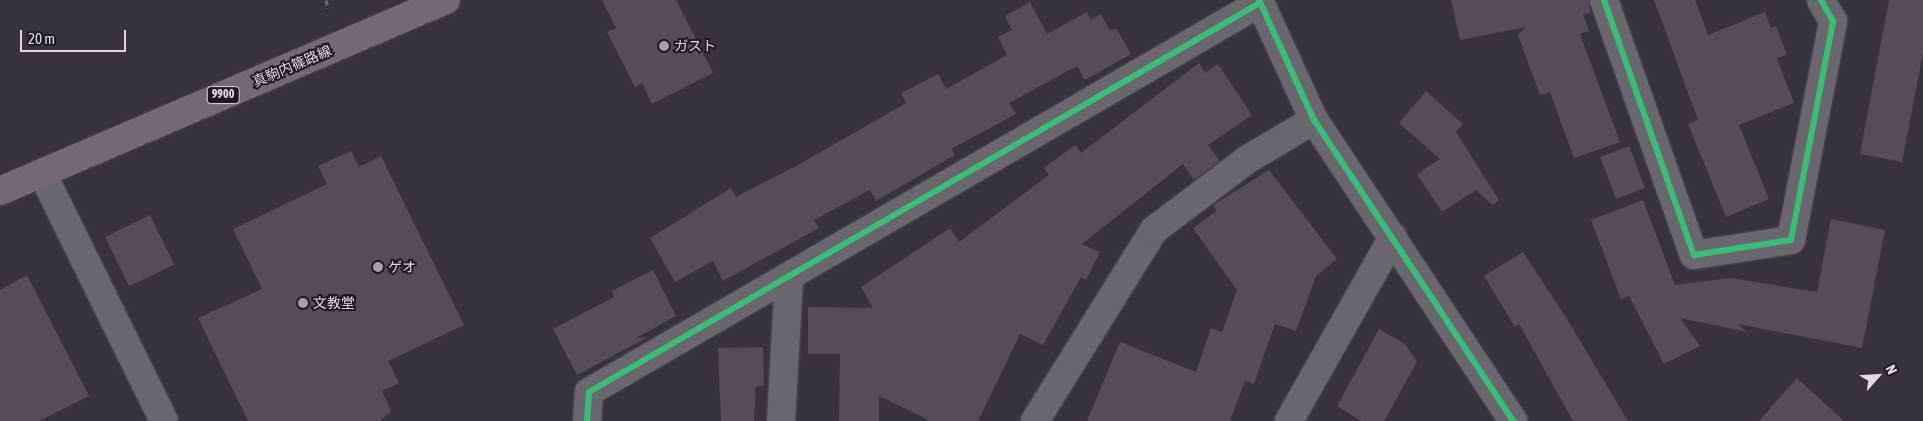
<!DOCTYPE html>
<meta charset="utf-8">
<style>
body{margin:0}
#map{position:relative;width:1923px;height:421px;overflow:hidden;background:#38323c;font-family:"Asap Condensed","Noto Sans JP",sans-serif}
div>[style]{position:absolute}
.building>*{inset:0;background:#544c59;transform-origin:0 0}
.path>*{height:3px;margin-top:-1.5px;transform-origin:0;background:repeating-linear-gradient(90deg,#6d696f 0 5px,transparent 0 7.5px)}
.roads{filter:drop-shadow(0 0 1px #524e55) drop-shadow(0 0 1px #524e55)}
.street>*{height:28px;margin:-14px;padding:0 14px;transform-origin:14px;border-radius:14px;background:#6a666d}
.primary>*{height:28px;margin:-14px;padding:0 14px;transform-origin:14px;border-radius:14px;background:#716a75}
.cycleway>*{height:6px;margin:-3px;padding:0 3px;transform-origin:3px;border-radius:3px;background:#3abd76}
.dots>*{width:14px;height:14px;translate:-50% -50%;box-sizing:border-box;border:2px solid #1e1920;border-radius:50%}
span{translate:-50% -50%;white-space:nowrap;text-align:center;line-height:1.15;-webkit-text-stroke:4px #1e1920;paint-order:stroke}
.shield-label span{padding:1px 4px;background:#1e1920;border:1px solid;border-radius:4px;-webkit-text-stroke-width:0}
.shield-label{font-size:12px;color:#e1dae5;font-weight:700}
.poi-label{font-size:14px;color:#e1dae5}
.left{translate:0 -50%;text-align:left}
.street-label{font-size:14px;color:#e1dae5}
.north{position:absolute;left:1853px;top:351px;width:50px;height:50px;-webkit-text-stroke:4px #1e1920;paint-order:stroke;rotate:64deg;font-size:14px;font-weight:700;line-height:20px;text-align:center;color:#e1dae5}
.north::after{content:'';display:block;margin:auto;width:18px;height:22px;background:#e1dae5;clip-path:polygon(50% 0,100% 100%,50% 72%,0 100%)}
.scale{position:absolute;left:20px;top:30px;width:106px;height:22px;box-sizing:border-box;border:2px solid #e1dae5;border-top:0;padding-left:6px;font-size:15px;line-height:18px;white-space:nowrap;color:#e1dae5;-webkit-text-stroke:4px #1e1920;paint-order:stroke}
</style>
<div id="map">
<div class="building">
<i style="clip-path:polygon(602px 0,676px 0,713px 73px,652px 104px,642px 83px,635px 87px,607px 32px,616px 28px)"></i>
<i style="clip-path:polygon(1451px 0,1589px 0,1590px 13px,1583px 14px,1589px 31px,1580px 34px,1620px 142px,1574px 158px,1550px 92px,1540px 95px,1518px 35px,1526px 27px,1460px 40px)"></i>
<i style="clip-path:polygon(1654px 0,1695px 0,1708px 35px,1765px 12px,1771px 28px,1776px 26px,1787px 55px,1777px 58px,1794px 103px,1739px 125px,1769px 199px,1726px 217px,1688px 124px,1698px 120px)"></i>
<i style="clip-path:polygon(1889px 0,1923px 0,1923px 53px,1902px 162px,1860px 154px)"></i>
<i style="clip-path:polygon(1030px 2px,1047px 34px,1087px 12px,1091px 20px,1101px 14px,1110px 31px,1116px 28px,1131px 54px,1085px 80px,1077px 66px,1009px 103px,1016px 114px,951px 149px,955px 155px,876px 201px,870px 190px,814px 220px,819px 228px,723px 281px,713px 261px,675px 282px,650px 238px,731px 188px,736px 197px,796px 166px,906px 103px,901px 93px,938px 74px,946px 89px,1007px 55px,998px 37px,1012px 30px,1005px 16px)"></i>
<i style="clip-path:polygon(1199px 63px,1205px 73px,1218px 64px,1252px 115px,1208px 145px,1220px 161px,1194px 180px,1183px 164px,1082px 244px,1100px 252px,1086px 280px,1081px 277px,1043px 345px,1020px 334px,978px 421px,931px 421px,879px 396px,879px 421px,839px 421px,840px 354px,808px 354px,808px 307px,873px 308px,861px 287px,950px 228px,959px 242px,1049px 175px,1044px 168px,1075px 145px,1081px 153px)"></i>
<i style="clip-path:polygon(1426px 91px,1463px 124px,1456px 132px,1499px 200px,1493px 205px,1476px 190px,1442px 212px,1417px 174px,1440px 159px,1399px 123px)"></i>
<i style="left:1629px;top:146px;width:45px;height:31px;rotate:69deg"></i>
<i style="clip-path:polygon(351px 151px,359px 167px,381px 156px,464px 325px,388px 361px,399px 383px,382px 391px,391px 411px,380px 421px,248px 421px,198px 318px,262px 289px,233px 229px,327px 184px,318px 166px)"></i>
<i style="clip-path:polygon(1269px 170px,1337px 259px,1316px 276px,1296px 331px,1275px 324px,1254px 384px,1245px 381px,1230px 421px,1087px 421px,1120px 342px,1196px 372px,1211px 328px,1222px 332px,1237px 290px,1193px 228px,1217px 211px,1213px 205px)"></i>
<i style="clip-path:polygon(1643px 200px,1675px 285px,1731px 278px,1817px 292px,1831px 219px,1885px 230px,1862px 348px,1738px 324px,1747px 332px,1680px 318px,1700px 346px,1664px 364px,1629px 296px,1621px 299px,1591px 220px)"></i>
<i style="left:150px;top:215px;width:55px;height:50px;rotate:64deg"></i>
<i style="clip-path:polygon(1523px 252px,1567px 319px,1628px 421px,1573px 421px,1519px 324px,1515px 327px,1484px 276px)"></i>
<i style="clip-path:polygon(653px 270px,676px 316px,636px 338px,648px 337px,577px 375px,553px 329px,614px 297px,612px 291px)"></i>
<i style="clip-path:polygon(27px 275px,89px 396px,39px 421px,0 421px,0 290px)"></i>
<i style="clip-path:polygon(1379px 329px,1405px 344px,1417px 362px,1384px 421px,1361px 421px,1337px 406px)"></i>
<i style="clip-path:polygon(763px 347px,764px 386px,756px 386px,754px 421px,721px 421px,718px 348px)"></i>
<i style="clip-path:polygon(1797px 378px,1844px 421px,1759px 421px)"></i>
</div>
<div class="path">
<i style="left:326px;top:0;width:8px;rotate:76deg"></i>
</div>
<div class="roads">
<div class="street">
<i style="left:1259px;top:0;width:132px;rotate:65.4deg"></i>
<i style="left:1314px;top:120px;width:361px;rotate:56.5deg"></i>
<i style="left:1604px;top:0;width:270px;rotate:70.6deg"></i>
<i style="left:1694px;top:255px;width:98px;rotate:-8.8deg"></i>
<i style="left:1791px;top:240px;width:223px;rotate:-79.1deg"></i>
<i style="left:1833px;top:21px;width:24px;rotate:-120deg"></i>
<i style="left:42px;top:173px;width:276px;rotate:63.8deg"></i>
<i style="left:587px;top:421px;width:29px;rotate:-86deg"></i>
<i style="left:589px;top:392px;width:773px;rotate:-30.11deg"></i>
<i style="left:781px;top:421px;width:144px;rotate:-86.8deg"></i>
<i style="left:1035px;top:421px;width:225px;rotate:-58.1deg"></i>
<i style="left:1154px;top:230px;width:118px;rotate:-37.1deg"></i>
<i style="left:1248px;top:159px;width:77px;rotate:-30.6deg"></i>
<i style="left:1289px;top:421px;width:211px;rotate:-60.5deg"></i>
</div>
<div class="primary">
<i style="left:0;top:191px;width:485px;rotate:-23.2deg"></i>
</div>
</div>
<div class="cycleway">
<i style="left:1259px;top:0;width:132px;rotate:65.4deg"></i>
<i style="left:1314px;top:120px;width:361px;rotate:56.5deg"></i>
<i style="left:1604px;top:0;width:270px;rotate:70.6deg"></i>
<i style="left:1694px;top:255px;width:98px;rotate:-8.8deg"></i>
<i style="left:1791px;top:240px;width:223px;rotate:-79.1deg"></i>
<i style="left:1833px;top:21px;width:24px;rotate:-120deg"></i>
<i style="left:587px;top:421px;width:29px;rotate:-86deg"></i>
<i style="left:589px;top:392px;width:773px;rotate:-30.11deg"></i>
</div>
<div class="dots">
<i style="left:664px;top:46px;background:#a69faa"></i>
<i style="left:378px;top:267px;background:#a69faa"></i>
<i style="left:303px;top:303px;background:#a69faa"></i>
</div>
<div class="shield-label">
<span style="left:223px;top:95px">9900</span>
</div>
<div class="poi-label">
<span class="left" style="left:674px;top:46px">ガスト</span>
<span class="left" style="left:388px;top:267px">ゲオ</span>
<span class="left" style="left:313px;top:303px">文教堂</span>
</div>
<div class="street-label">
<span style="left:292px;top:66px;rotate:-23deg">真駒内篠路線</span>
</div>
<div class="north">N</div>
<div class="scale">20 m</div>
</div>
